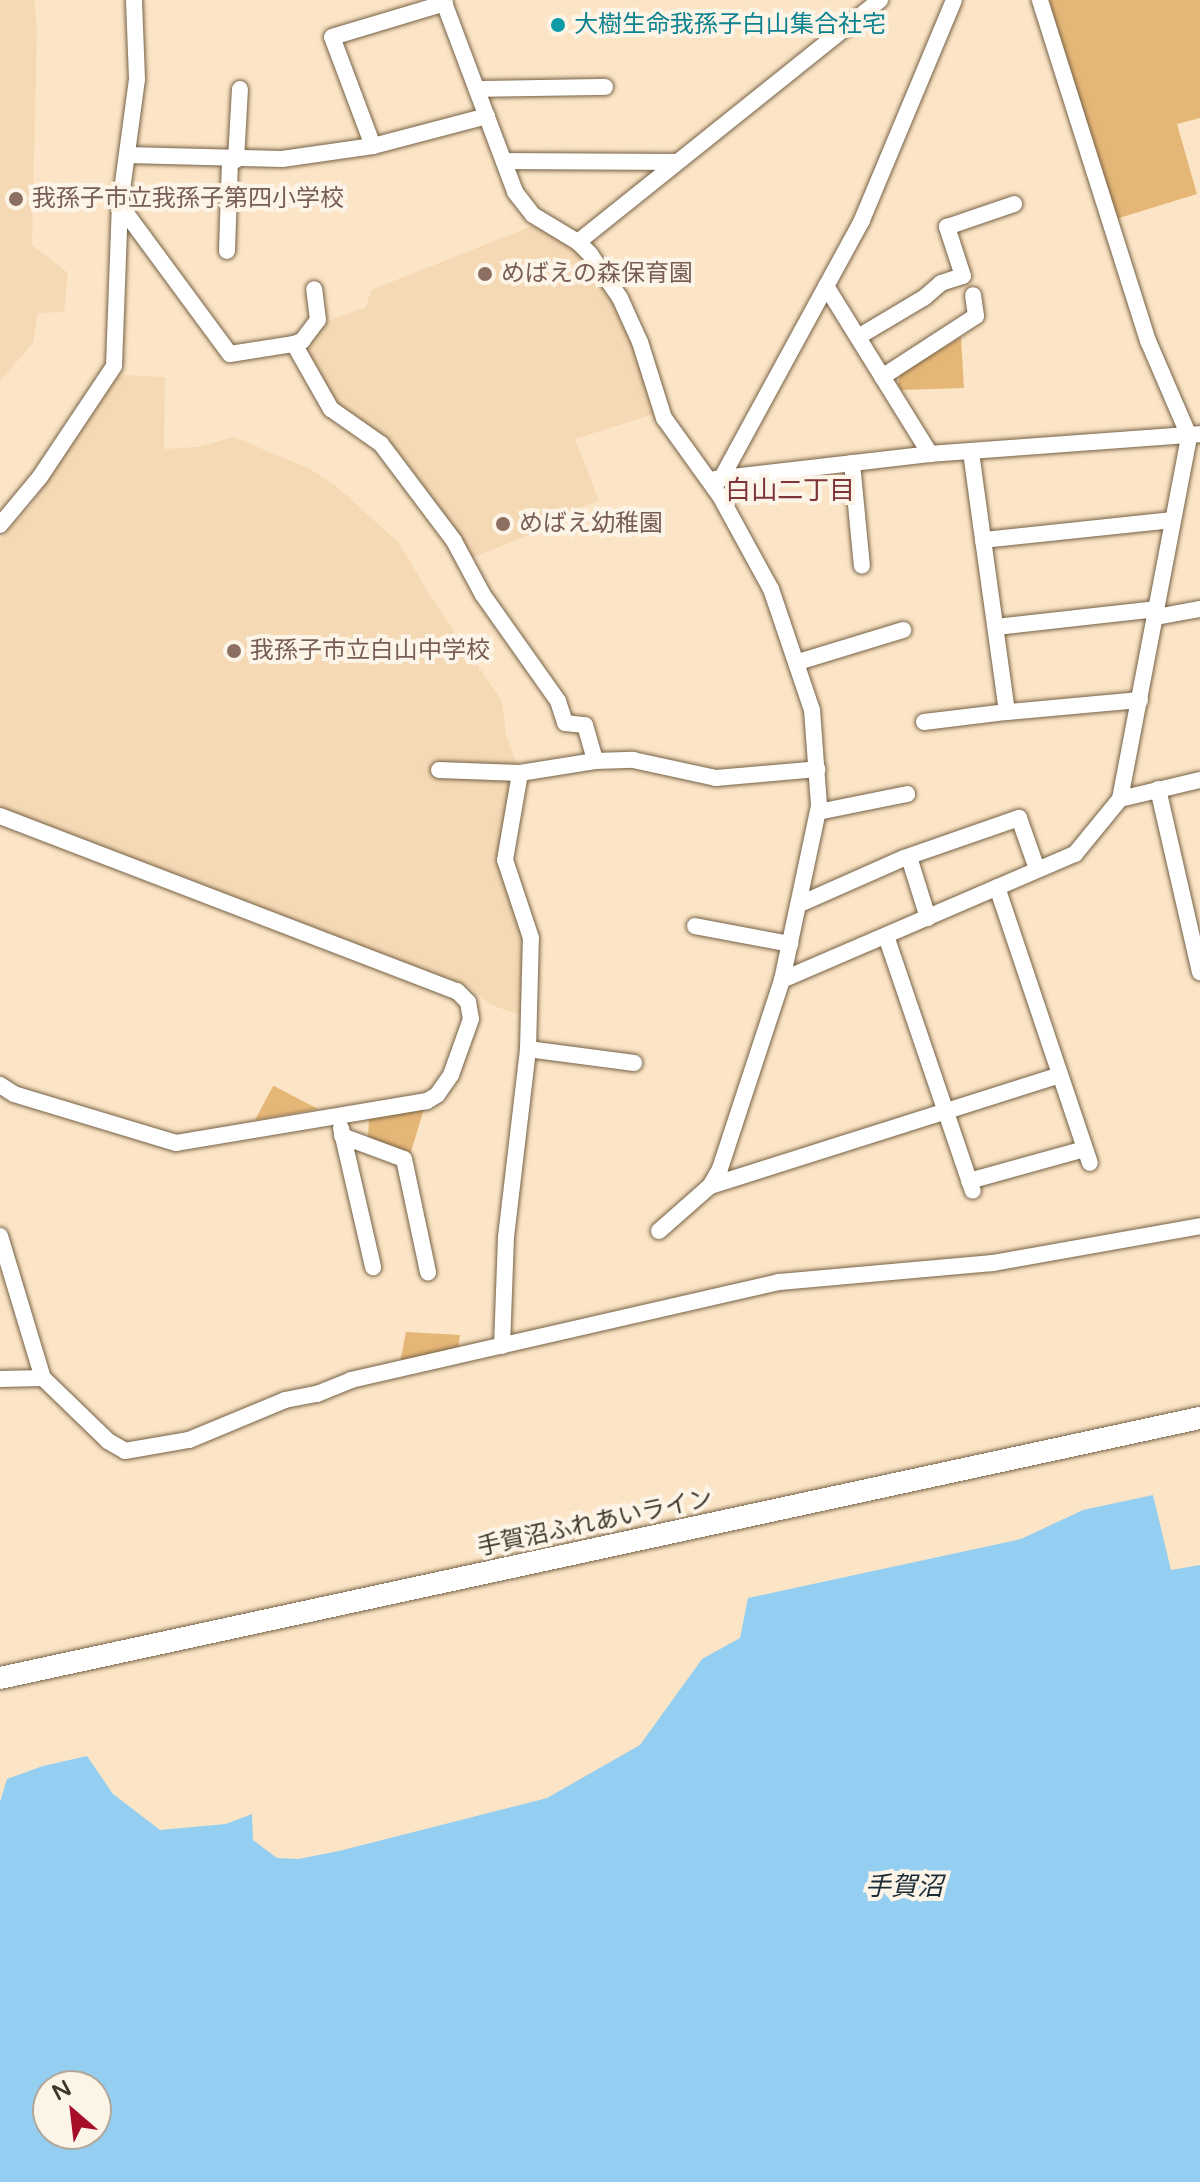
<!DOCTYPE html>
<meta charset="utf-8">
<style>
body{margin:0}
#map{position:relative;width:1200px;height:2182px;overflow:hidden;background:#fce5c6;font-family:"Varela Round","Noto Sans JP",sans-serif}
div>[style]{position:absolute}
.built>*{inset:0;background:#f4d9b4}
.green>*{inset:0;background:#e5b777}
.water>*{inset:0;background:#94cef1}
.roads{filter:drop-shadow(0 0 2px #756146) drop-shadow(0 0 2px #756146)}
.street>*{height:16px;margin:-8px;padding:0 8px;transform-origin:8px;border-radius:8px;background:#fff}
.secondary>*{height:22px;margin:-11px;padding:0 11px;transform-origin:11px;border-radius:11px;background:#fff}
.dots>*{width:22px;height:22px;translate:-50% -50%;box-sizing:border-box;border:4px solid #fdf4e8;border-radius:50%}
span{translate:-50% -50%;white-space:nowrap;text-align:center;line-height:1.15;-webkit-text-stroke:8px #fdf4e8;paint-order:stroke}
.culture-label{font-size:24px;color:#0d838f}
.left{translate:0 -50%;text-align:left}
.education-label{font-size:24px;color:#785e54}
.street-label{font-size:24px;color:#40372b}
.neighbourhood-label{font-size:26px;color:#7d3537}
.water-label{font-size:26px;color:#192c37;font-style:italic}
.north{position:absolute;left:32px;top:2070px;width:80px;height:80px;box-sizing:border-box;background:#fdf4e8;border:2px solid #b1a89c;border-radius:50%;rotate:332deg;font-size:22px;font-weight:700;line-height:32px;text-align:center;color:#40372b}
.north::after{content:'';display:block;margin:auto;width:28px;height:36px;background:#a60d29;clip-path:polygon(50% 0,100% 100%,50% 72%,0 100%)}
</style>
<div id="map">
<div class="built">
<i style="clip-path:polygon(0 0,34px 0,37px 26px,32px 245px,68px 273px,64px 312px,38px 313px,33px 343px,0 381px)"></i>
<i style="clip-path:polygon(537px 224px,591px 260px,637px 343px,657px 413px,575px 439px,599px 501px,543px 520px,534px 524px,532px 534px,471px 558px,337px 404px,307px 353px,307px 346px,328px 321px,366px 307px,371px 290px)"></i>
<i style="clip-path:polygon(124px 375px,165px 377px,164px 449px,198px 447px,234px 437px,310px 469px,335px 485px,399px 543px,433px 600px,502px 701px,506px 735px,516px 763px,500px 865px,525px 939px,520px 1015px,491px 1005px,468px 986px,0 810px,0 540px,30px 507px,118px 377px)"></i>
</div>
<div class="green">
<i style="clip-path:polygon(1049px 0,1200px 0,1200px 118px,1177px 124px,1197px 194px,1116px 219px)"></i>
<i style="clip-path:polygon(961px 337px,964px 388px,901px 390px,898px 384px,900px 374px)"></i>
<i style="clip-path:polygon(273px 1086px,274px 1086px,318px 1109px,255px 1120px)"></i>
<i style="clip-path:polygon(424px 1109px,410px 1155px,368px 1138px,369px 1119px)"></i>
<i style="clip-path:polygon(406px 1332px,460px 1335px,458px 1350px,400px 1363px)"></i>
</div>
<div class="water">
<i style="clip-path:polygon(evenodd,1153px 1495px,1171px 1570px,1200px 1565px,1200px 2182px,0 2182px,0 1802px,7px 1779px,43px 1766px,87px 1756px,113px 1794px,160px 1830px,226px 1824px,252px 1814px,253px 1840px,277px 1858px,298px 1859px,339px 1851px,547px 1798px,640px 1745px,702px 1659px,740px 1638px,748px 1598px,1021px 1539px,1083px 1510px,1153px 1495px,48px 2086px,96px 2086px,96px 2134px,48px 2134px,48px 2086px)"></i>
</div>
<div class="roads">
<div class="street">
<i style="left:443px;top:0;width:205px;rotate:69.4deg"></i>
<i style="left:515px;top:192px;width:29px;rotate:52deg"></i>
<i style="left:533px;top:215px;width:52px;rotate:31deg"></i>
<i style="left:578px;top:242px;width:17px;rotate:45deg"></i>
<i style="left:590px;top:254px;width:53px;rotate:55.7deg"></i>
<i style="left:620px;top:298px;width:48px;rotate:65.6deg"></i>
<i style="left:640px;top:342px;width:80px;rotate:72.5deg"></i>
<i style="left:664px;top:418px;width:96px;rotate:54.3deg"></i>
<i style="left:720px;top:496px;width:106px;rotate:61.3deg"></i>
<i style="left:771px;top:589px;width:128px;rotate:71.3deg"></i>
<i style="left:812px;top:710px;width:96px;rotate:85.8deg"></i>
<i style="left:819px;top:806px;width:178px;rotate:102deg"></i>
<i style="left:782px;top:980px;width:199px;rotate:108.2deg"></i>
<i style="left:720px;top:1169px;width:20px;rotate:120deg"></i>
<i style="left:710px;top:1186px;width:68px;rotate:138.6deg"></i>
<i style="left:477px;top:89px;width:128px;rotate:-0.9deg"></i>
<i style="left:373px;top:146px;width:116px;rotate:-110.6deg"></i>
<i style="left:332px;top:37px;width:118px;rotate:-16.7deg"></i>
<i style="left:127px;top:155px;width:155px;rotate:1.5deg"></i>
<i style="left:282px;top:159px;width:92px;rotate:-8.1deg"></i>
<i style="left:373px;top:146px;width:118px;rotate:-14.7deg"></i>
<i style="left:236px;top:160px;width:71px;rotate:-86.8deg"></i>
<i style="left:504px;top:161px;width:171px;rotate:0.3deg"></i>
<i style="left:120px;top:205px;width:185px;rotate:53.6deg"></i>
<i style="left:230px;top:354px;width:65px;rotate:-8.9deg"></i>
<i style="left:294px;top:344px;width:75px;rotate:60.4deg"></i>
<i style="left:331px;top:409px;width:61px;rotate:35deg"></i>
<i style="left:381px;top:444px;width:121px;rotate:53deg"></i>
<i style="left:454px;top:541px;width:61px;rotate:61.8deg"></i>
<i style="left:483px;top:595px;width:130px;rotate:54.7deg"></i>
<i style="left:558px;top:701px;width:23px;rotate:72deg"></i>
<i style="left:565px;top:723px;width:20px;rotate:6deg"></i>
<i style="left:585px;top:725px;width:37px;rotate:74deg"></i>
<i style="left:578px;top:242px;width:387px;rotate:-38.7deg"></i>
<i style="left:227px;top:251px;width:91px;rotate:-88.1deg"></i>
<i style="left:826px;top:286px;width:198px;rotate:58.2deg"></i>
<i style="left:858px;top:337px;width:78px;rotate:-30.8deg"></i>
<i style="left:925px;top:297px;width:21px;rotate:-41deg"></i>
<i style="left:941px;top:283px;width:23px;rotate:-18deg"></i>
<i style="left:963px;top:276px;width:52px;rotate:-108.1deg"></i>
<i style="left:947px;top:227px;width:71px;rotate:-18.9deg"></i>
<i style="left:294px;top:344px;width:9px;rotate:-21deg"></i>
<i style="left:302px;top:341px;width:26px;rotate:-53deg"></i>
<i style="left:318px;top:320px;width:31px;rotate:-97deg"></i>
<i style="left:882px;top:377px;width:112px;rotate:-33deg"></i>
<i style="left:976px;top:316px;width:21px;rotate:-98deg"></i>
<i style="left:971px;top:452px;width:89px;rotate:82.2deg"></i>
<i style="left:852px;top:463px;width:103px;rotate:84.5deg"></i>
<i style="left:715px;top:479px;width:216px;rotate:-6.6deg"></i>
<i style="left:930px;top:454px;width:271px;rotate:-4.2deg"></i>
<i style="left:721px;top:479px;width:295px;rotate:-61.4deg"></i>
<i style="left:862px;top:220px;width:238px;rotate:-67.3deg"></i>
<i style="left:0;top:525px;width:62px;rotate:-50.2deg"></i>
<i style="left:40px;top:477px;width:133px;rotate:-56.3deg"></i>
<i style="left:114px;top:366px;width:161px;rotate:-87.9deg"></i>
<i style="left:120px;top:205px;width:127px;rotate:-82.3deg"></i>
<i style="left:137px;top:79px;width:79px;rotate:-92.2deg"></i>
<i style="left:1156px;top:617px;width:45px;rotate:-10.3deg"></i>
<i style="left:996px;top:627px;width:162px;rotate:-6.4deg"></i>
<i style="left:798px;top:662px;width:110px;rotate:-16.9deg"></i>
<i style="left:1140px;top:700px;width:134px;rotate:174.8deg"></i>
<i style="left:1007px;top:712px;width:174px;rotate:-97.9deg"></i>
<i style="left:983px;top:540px;width:190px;rotate:-6deg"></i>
<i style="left:924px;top:722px;width:84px;rotate:-6.9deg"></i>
<i style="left:439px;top:770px;width:81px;rotate:2.1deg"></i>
<i style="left:520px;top:773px;width:76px;rotate:-9.1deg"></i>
<i style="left:595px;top:761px;width:38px;rotate:-2deg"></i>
<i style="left:633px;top:760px;width:85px;rotate:12.2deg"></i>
<i style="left:716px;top:778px;width:102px;rotate:-5deg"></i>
<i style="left:1158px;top:789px;width:188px;rotate:77.1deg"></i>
<i style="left:1120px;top:799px;width:82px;rotate:-13.4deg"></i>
<i style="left:818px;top:812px;width:91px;rotate:-11.4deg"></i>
<i style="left:0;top:816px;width:489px;rotate:21deg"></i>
<i style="left:457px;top:991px;width:16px;rotate:45deg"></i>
<i style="left:468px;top:1002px;width:17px;rotate:80deg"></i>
<i style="left:471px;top:1019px;width:59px;rotate:109.7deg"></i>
<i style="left:451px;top:1075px;width:24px;rotate:125deg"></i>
<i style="left:437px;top:1095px;width:12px;rotate:149deg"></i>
<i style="left:427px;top:1101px;width:254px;rotate:170.5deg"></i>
<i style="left:176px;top:1143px;width:169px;rotate:-163.2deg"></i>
<i style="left:14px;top:1094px;width:17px;rotate:-147deg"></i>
<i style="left:909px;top:857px;width:64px;rotate:72.7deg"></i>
<i style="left:997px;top:887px;width:291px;rotate:71.4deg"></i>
<i style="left:800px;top:904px;width:114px;rotate:-23.9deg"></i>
<i style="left:904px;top:858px;width:122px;rotate:-19.2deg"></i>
<i style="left:1019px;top:818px;width:54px;rotate:70.6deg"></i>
<i style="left:695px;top:926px;width:97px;rotate:10.7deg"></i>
<i style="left:886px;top:936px;width:269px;rotate:71.2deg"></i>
<i style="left:782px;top:980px;width:319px;rotate:-23.3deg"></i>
<i style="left:1075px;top:854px;width:71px;rotate:-50.7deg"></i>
<i style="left:1120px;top:799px;width:369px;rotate:-79.2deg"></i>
<i style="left:1189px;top:436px;width:103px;rotate:-113.3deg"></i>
<i style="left:1148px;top:341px;width:358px;rotate:-107.6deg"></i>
<i style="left:528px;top:1049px;width:107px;rotate:7.5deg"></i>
<i style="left:341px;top:1128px;width:143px;rotate:77deg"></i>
<i style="left:342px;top:1136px;width:66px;rotate:20.4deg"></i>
<i style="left:404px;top:1159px;width:116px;rotate:78deg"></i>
<i style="left:969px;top:1181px;width:119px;rotate:-15.5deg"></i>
<i style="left:710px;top:1186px;width:366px;rotate:-17.6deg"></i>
<i style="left:0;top:1236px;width:148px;rotate:73.2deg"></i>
<i style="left:43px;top:1378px;width:91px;rotate:44.1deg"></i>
<i style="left:108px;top:1441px;width:20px;rotate:30deg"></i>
<i style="left:125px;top:1451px;width:65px;rotate:-9.8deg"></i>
<i style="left:189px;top:1440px;width:104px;rotate:-22.6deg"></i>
<i style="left:285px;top:1400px;width:33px;rotate:-11deg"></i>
<i style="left:317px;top:1394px;width:37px;rotate:-22deg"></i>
<i style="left:351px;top:1380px;width:439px;rotate:-12.9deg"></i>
<i style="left:779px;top:1282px;width:215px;rotate:-5.1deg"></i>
<i style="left:993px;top:1263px;width:210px;rotate:-10.1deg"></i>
<i style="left:502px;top:1346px;width:109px;rotate:-87.9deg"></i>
<i style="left:506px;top:1237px;width:189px;rotate:-83.3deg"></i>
<i style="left:528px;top:1049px;width:111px;rotate:-88.5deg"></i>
<i style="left:531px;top:938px;width:82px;rotate:-108.4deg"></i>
<i style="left:505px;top:860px;width:88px;rotate:-80.2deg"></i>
<i style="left:0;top:1379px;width:43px;rotate:-1.3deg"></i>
</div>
<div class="secondary">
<i style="left:0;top:1678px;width:1228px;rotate:-12.23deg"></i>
</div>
</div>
<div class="dots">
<i style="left:558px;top:25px;background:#0f9aa8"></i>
<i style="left:16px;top:199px;background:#8d6e63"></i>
<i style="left:485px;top:274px;background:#8d6e63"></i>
<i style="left:503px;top:524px;background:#8d6e63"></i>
<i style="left:234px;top:651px;background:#8d6e63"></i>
</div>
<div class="culture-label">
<span class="left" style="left:574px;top:25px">大樹生命我孫子白山集合社宅</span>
</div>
<div class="education-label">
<span class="left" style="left:32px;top:199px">我孫子市立我孫子第四小学校</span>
<span class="left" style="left:501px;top:274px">めばえの森保育園</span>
<span class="left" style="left:519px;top:524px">めばえ幼稚園</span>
<span class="left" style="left:250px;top:651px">我孫子市立白山中学校</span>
</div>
<div class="street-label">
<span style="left:595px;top:1523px;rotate:-12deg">手賀沼ふれあいライン</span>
</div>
<div class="neighbourhood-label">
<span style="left:790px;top:491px">白山二丁目</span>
</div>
<div class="water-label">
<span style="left:904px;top:1887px">手賀沼</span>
</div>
<div class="north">N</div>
</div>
